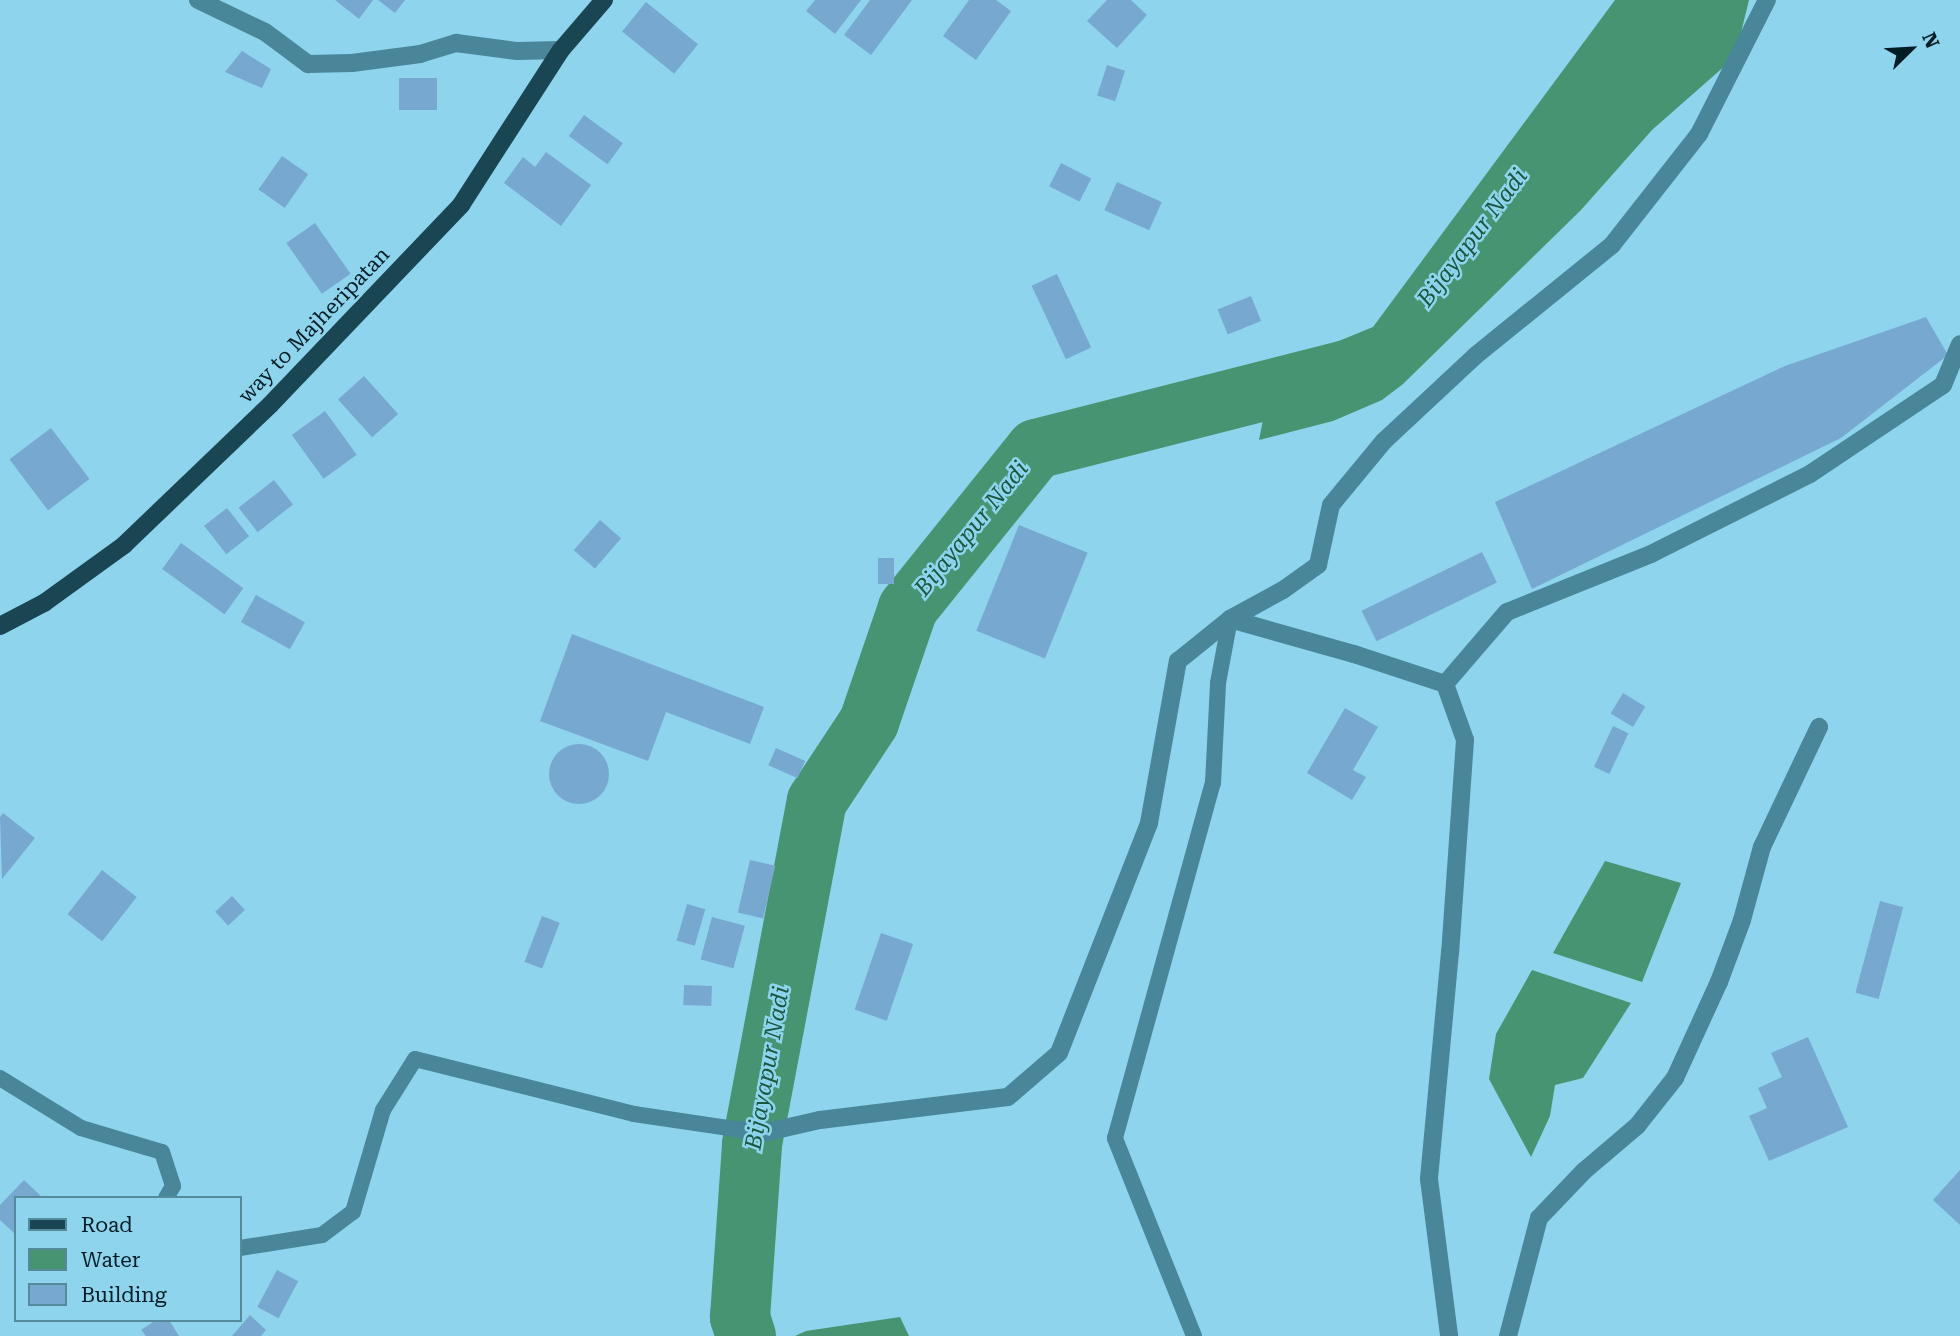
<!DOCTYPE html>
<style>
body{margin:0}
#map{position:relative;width:1960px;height:1336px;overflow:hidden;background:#8ed4ed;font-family:"Roboto Serif",serif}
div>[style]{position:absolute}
.water>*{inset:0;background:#469471}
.river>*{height:60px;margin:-30px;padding:0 30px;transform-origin:30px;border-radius:30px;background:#469471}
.building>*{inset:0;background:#77a9d0;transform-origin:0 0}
.round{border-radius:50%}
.lane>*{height:16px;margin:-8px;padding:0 8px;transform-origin:8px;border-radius:8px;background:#4a869a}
.street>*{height:18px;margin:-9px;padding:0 9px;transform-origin:9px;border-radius:9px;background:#4a869a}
.primary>*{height:18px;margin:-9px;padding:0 9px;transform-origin:9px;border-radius:9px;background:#1a4553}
span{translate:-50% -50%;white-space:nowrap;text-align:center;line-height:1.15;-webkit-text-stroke:5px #8ed4ed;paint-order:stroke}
.street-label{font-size:21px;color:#001c25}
.water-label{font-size:23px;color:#1b573e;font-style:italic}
.legend{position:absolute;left:14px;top:1196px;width:228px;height:126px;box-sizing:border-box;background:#8ed4ed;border:2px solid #558a9d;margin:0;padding:9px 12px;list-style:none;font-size:21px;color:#001c25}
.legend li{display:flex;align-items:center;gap:14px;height:35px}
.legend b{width:35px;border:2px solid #558a9d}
.north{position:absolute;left:1876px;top:14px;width:70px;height:70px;-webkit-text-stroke:5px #8ed4ed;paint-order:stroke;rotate:66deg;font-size:19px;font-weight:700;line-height:28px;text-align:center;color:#001c25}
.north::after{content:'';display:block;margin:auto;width:24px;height:32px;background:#001c25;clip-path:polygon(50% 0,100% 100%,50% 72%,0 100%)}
</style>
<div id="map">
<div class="water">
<i style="clip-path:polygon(1615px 0,1749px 0,1735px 57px,1652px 130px,1581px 210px,1403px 384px,1382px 400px,1333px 421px,1259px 440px,1273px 368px,1373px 327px)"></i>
<i style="clip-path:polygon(1605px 861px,1681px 883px,1642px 982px,1553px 953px)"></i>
<i style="clip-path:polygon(1532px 970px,1631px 1003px,1583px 1078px,1555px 1085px,1550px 1116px,1531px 1157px,1489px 1079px,1496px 1034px)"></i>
<i style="clip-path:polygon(900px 1317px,909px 1336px,795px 1336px,806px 1331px)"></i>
</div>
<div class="river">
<i style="left:746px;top:1336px;width:20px;rotate:-108deg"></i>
<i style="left:740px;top:1317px;width:173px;rotate:-86deg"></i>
<i style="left:752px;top:1144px;width:349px;rotate:-79.3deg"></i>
<i style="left:817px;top:801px;width:95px;rotate:-56.6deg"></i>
<i style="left:869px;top:722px;width:120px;rotate:-71.1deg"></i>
<i style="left:908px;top:608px;width:204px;rotate:-51.2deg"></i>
<i style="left:1036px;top:449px;width:321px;rotate:-14.3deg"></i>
</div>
<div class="building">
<i style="clip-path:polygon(335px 0,373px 0,359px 19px)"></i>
<i style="clip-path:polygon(378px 0,405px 0,395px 13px)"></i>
<i style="clip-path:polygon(815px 0,861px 0,835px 34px,806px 11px)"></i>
<i style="clip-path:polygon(870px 0,912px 0,871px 55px,844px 35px)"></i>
<i style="clip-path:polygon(969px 0,996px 0,1011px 11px,976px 60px,943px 36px)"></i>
<i style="clip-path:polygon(1107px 0,1131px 0,1147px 15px,1117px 48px,1087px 21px)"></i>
<i style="left:646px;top:2px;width:67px;height:38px;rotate:39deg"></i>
<i style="clip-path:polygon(242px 51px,271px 69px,262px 88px,225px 72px)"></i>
<i style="left:1107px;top:65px;width:19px;height:32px;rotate:18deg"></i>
<i style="left:399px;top:78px;width:38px;height:32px"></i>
<i style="left:584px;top:115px;width:48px;height:26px;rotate:36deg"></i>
<i style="clip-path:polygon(546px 152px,591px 185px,561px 226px,504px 183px,523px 157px,535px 167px)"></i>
<i style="left:282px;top:156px;width:32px;height:41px;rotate:35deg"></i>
<i style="left:1061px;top:163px;width:34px;height:26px;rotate:27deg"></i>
<i style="left:1117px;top:182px;width:49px;height:31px;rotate:24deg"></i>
<i style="left:315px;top:223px;width:62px;height:35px;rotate:55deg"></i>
<i style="left:1057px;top:274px;width:81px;height:28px;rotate:65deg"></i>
<i style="left:1251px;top:296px;width:27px;height:36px;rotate:68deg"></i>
<i style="clip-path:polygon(1926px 317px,1948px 355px,1841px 438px,1532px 589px,1495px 502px,1785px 366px)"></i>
<i style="left:364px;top:376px;width:51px;height:35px;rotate:48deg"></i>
<i style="left:325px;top:411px;width:54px;height:41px;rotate:54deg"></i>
<i style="left:51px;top:428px;width:64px;height:52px;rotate:53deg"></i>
<i style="left:274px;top:480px;width:31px;height:45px;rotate:52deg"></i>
<i style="left:227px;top:508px;width:36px;height:29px;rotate:52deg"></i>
<i style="left:600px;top:520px;width:28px;height:40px;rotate:41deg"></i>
<i style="left:1019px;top:525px;width:74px;height:114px;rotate:22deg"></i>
<i style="left:181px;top:543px;width:77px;height:32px;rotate:36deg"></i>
<i style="left:1482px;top:552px;width:34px;height:134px;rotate:64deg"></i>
<i style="left:878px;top:558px;width:16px;height:26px"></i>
<i style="left:256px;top:595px;width:56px;height:31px;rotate:29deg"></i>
<i style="clip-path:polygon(572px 634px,764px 707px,750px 744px,666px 712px,648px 761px,540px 721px)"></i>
<i style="left:1623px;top:693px;width:26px;height:24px;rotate:31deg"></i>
<i style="clip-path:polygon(1345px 708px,1378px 727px,1353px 770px,1366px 777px,1352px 800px,1307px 773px)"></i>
<i style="left:1613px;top:726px;width:17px;height:45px;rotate:25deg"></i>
<i class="round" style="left:549px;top:744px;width:60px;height:60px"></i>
<i style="left:776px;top:748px;width:32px;height:19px;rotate:24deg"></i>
<i style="clip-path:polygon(3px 813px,35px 838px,2px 879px,0 817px)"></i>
<i style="left:750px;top:860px;width:26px;height:54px;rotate:13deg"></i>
<i style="left:102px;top:870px;width:44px;height:56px;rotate:38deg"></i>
<i style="left:232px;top:896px;width:19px;height:23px;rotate:47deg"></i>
<i style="left:1880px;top:901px;width:24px;height:95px;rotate:15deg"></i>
<i style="left:687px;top:904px;width:19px;height:38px;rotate:16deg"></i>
<i style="left:542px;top:916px;width:19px;height:49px;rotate:21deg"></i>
<i style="left:712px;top:917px;width:34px;height:44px;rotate:15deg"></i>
<i style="left:881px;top:933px;width:34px;height:81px;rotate:19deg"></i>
<i style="left:684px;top:985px;width:28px;height:20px;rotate:2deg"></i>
<i style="clip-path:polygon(1808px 1037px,1848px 1127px,1769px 1161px,1749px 1116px,1767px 1108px,1758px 1088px,1782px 1077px,1771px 1053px)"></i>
<i style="clip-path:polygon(1960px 1170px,1960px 1225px,1933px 1200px)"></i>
<i style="clip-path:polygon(24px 1180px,43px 1198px,16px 1198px,16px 1235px,0 1220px,0 1205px)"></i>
<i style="left:277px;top:1270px;width:24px;height:42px;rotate:28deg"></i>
<i style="clip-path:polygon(250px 1315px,266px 1330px,261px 1336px,232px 1336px)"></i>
<i style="clip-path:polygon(156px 1320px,169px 1320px,179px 1336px,146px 1336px,141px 1330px)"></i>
</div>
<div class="lane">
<i style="left:0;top:1078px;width:95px;rotate:31.7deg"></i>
<i style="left:81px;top:1128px;width:84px;rotate:16.5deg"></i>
<i style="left:162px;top:1152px;width:36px;rotate:72deg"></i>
<i style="left:173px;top:1186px;width:14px;rotate:120deg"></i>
<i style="left:240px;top:1248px;width:83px;rotate:-9deg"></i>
<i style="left:322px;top:1235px;width:39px;rotate:-37deg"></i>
<i style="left:353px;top:1212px;width:106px;rotate:-73.6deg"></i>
<i style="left:383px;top:1110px;width:60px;rotate:-57.9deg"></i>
<i style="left:415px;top:1059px;width:226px;rotate:14.1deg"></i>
<i style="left:634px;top:1114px;width:110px;rotate:8.4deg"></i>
<i style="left:1194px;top:1336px;width:213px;rotate:-111.8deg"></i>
<i style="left:1115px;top:1138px;width:368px;rotate:-74.6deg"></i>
<i style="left:1213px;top:783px;width:100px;rotate:-87.1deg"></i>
<i style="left:1218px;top:683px;width:65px;rotate:-79.4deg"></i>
</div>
<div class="street">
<i style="left:198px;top:0;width:74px;rotate:25.5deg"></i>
<i style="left:265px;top:32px;width:54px;rotate:36.7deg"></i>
<i style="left:308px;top:64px;width:44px;rotate:-1.3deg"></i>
<i style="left:352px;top:63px;width:69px;rotate:-7.5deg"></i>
<i style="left:420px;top:54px;width:38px;rotate:-17deg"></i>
<i style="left:456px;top:43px;width:62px;rotate:7.5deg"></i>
<i style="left:517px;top:51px;width:44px;rotate:-1.3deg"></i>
<i style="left:1230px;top:619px;width:60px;rotate:-28.7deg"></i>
<i style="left:1283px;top:590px;width:43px;rotate:-35.5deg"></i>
<i style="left:1318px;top:565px;width:61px;rotate:-77.8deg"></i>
<i style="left:1331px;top:505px;width:83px;rotate:-50.4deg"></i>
<i style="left:1384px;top:441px;width:125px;rotate:-43deg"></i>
<i style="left:1475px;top:356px;width:176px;rotate:-39deg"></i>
<i style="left:1612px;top:245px;width:141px;rotate:-51.9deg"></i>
<i style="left:1699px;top:134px;width:150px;rotate:-63.1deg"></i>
<i style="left:1445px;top:684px;width:95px;rotate:-49.3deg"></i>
<i style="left:1507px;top:612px;width:155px;rotate:-21.9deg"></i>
<i style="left:1651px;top:554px;width:178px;rotate:-26.7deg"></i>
<i style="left:1810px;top:474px;width:160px;rotate:-33.8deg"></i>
<i style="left:1943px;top:385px;width:44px;rotate:-67.5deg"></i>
<i style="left:743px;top:1130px;width:24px;rotate:5deg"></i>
<i style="left:767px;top:1132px;width:54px;rotate:-12.8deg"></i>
<i style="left:820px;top:1120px;width:189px;rotate:-7deg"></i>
<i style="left:1008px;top:1097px;width:67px;rotate:-40.8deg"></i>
<i style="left:1059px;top:1053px;width:247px;rotate:-68.6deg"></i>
<i style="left:1149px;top:823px;width:165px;rotate:-79.9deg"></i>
<i style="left:1178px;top:661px;width:67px;rotate:-38.9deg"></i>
<i style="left:1230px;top:619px;width:129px;rotate:15.8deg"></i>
<i style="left:1354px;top:654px;width:96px;rotate:18.2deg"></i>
<i style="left:1445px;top:684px;width:59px;rotate:70.3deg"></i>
<i style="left:1465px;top:740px;width:213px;rotate:94deg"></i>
<i style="left:1450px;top:952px;width:228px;rotate:95.3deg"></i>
<i style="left:1429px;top:1179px;width:158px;rotate:82.7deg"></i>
<i style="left:1508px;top:1336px;width:122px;rotate:-75.3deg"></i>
<i style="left:1539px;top:1218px;width:65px;rotate:-46.2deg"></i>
<i style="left:1584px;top:1171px;width:70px;rotate:-40.3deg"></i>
<i style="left:1637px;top:1126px;width:61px;rotate:-51.6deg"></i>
<i style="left:1675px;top:1078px;width:106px;rotate:-65.4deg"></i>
<i style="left:1719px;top:982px;width:66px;rotate:-69.6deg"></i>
<i style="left:1742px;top:920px;width:76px;rotate:-74.7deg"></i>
<i style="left:1762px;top:847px;width:133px;rotate:-64.6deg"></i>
</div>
<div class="primary">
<i style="left:0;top:626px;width:50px;rotate:-27.6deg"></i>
<i style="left:44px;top:603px;width:99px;rotate:-35.9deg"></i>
<i style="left:124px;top:545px;width:202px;rotate:-43.8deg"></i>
<i style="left:270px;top:405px;width:277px;rotate:-46.3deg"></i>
<i style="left:461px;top:205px;width:184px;rotate:-57.2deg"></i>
<i style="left:561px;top:50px;width:66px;rotate:-49.3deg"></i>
</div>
<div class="street-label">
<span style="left:314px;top:325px;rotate:-46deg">way to Majheripatan</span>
</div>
<div class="water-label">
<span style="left:1473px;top:238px;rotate:-53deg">Bijayapur Nadi</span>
<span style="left:972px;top:529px;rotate:-51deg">Bijayapur Nadi</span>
<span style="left:768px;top:1068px;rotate:-80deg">Bijayapur Nadi</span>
</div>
<ul class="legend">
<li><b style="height:9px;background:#1a4553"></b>Road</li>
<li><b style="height:19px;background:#469471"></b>Water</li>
<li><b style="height:19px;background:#77a9d0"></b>Building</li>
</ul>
<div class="north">N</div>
</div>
